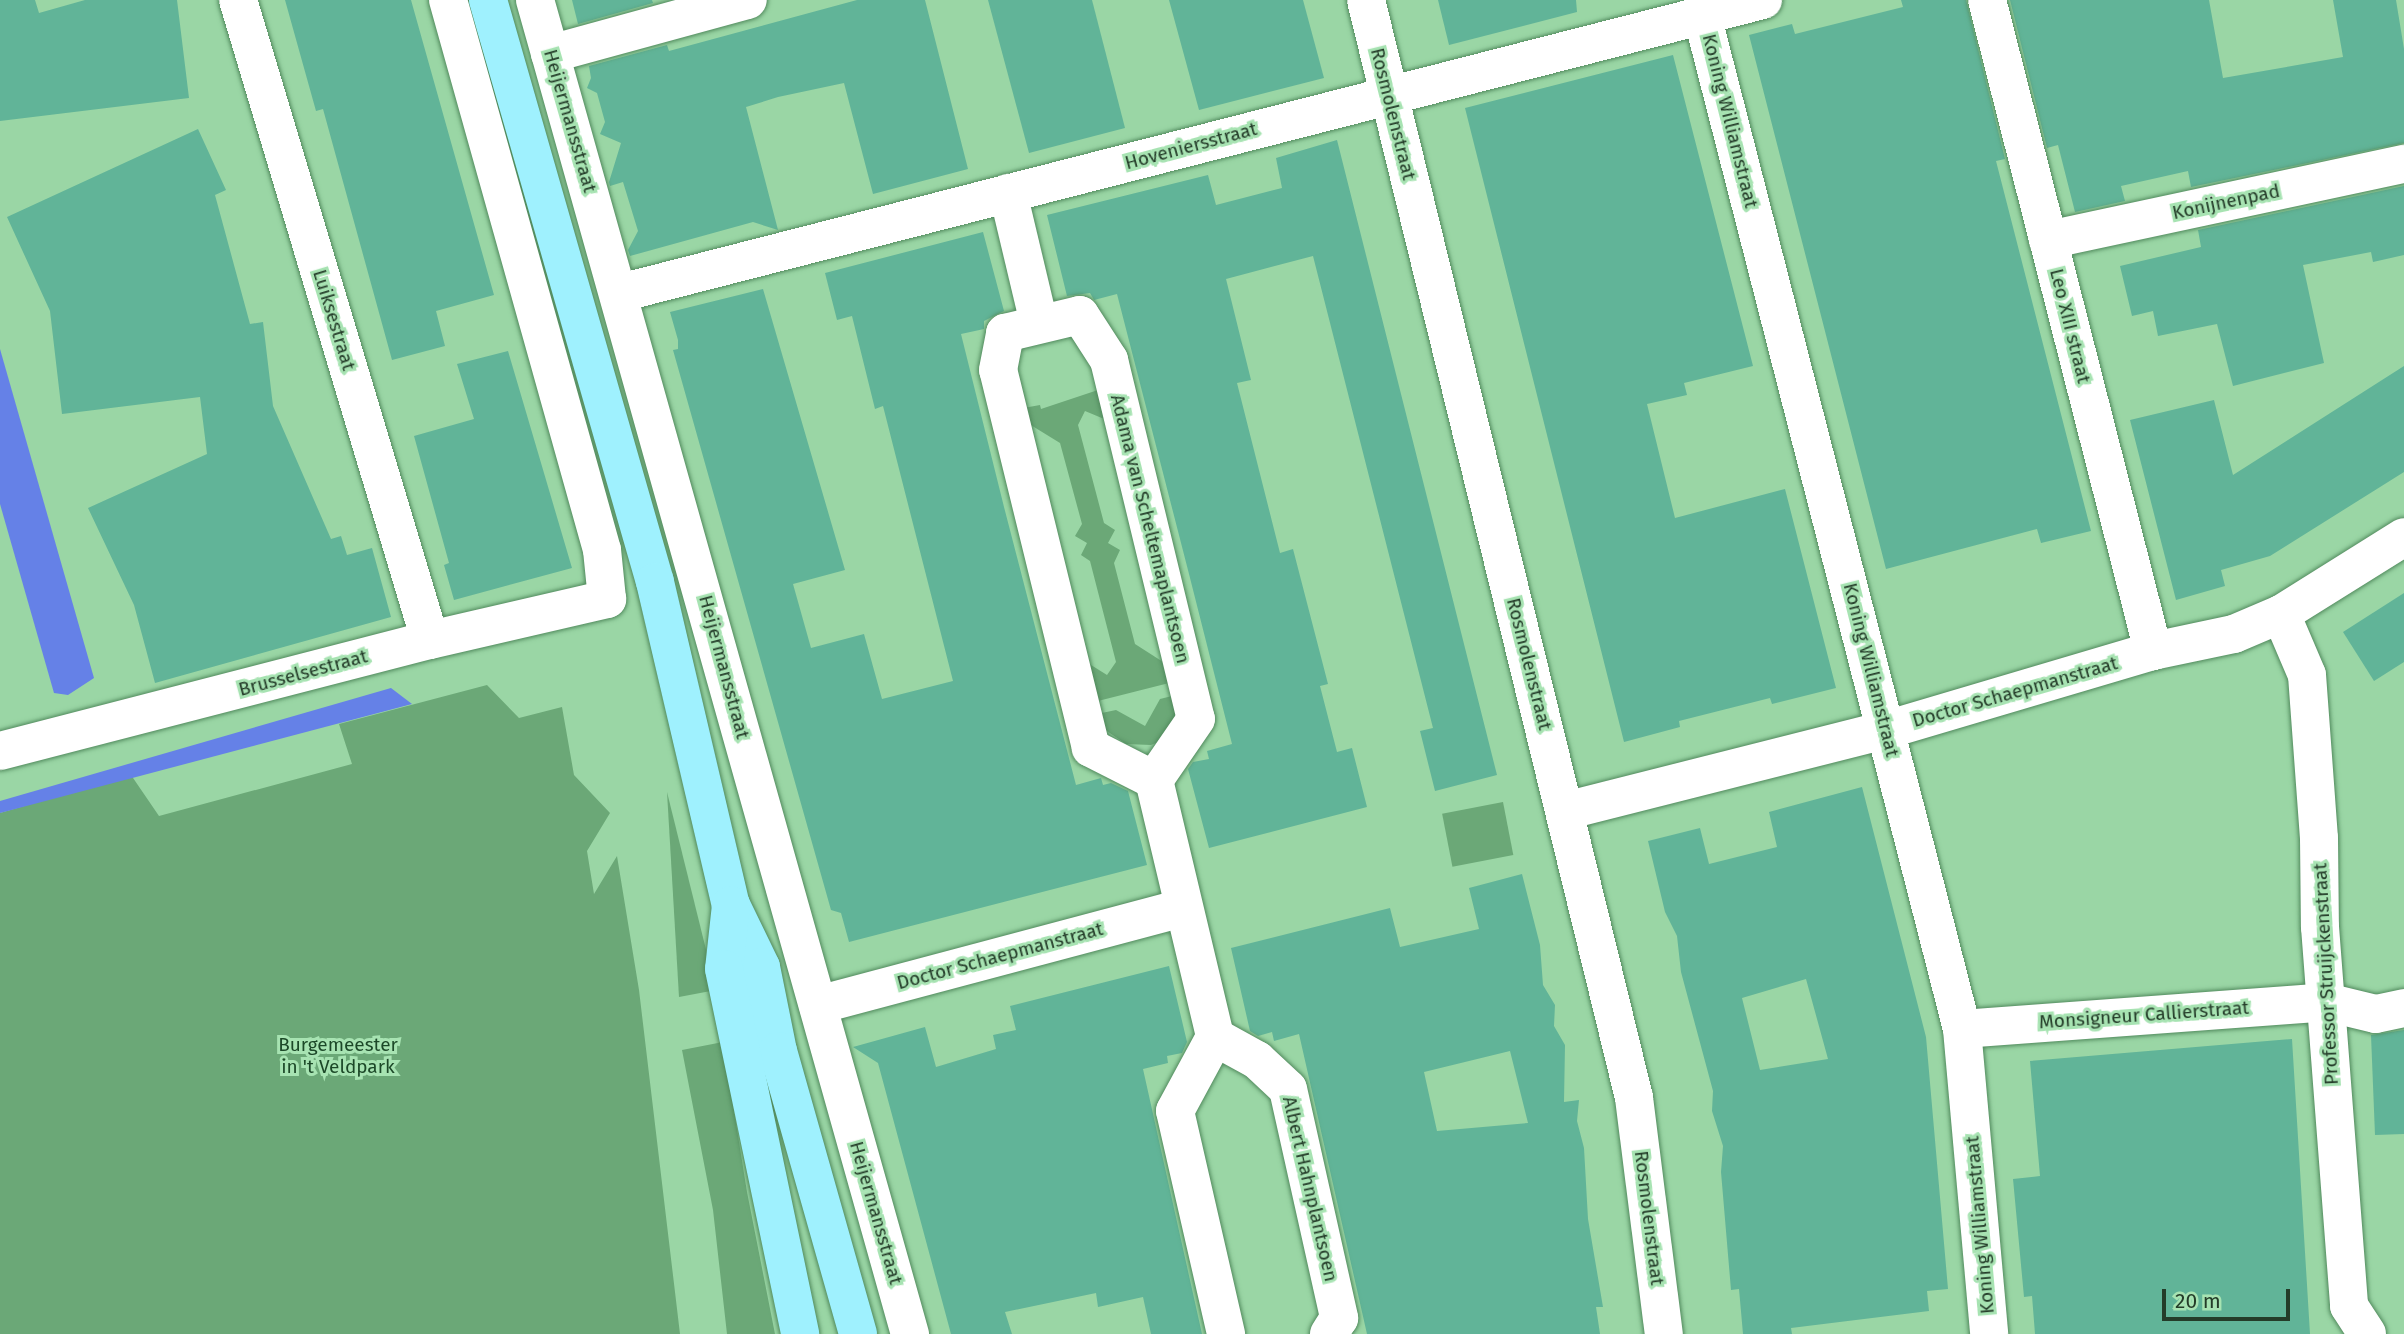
<!DOCTYPE html>
<style>
body{margin:0}
#map{position:relative;width:2404px;height:1334px;overflow:hidden;background:#9ad6a5;font-family:"Fira Sans",sans-serif}
div>[style]{position:absolute}
.green>*{inset:0;background:#6ba877;transform-origin:0 0}
.water>*{inset:0;background:#6581e7}
.building>*{inset:0;background:#61b498}
.roads{filter:drop-shadow(0 0 2px #518a5d) drop-shadow(0 0 2px #518a5d)}
.minor>*{height:38px;margin:-19px;padding:0 19px;transform-origin:19px;border-radius:19px;background:#fff}
.major>*{height:38px;margin:-19px;padding:0 19px;transform-origin:19px;border-radius:19px;background:#9ff1fe}
span{translate:-50% -50%;white-space:nowrap;text-align:center;line-height:1.15;-webkit-text-stroke:6px #a7e3b2;paint-order:stroke}
.street-label{font-size:19px;color:#243c29}
.park-label{font-size:19px;color:#1c4828}
.scale{position:absolute;left:2162px;top:1289px;width:128px;height:32px;box-sizing:border-box;border:4px solid #243c29;border-top:0;padding-left:9px;font-size:21px;line-height:24px;white-space:nowrap;color:#243c29;-webkit-text-stroke:5px #a7e3b2;paint-order:stroke}
</style>
<div id="map">
<div class="green">
<i style="clip-path:polygon(1101px 389px,1109px 421px,1085px 411px,1078px 425px,1104px 523px,1115px 530px,1108px 543px,1120px 550px,1114px 563px,1135px 644px,1174px 669px,1177px 681px,1094px 702px,1083px 660px,1107px 675px,1116px 662px,1090px 561px,1081px 555px,1087px 543px,1075px 536px,1082px 524px,1060px 443px,1021px 419px,1018px 409px,1040px 405px,1041px 409px)"></i>
<i style="clip-path:polygon(487px 685px,519px 718px,562px 707px,574px 775px,610px 813px,587px 851px,594px 894px,617px 856px,639px 990px,680px 1334px,0 1334px,0 813px,131px 775px,159px 816px,352px 764px,339px 724px)"></i>
<i style="clip-path:polygon(1180px 694px,1183px 707px,1163px 740px,1151px 745px,1126px 744px,1101px 727px,1097px 714px,1116px 710px,1145px 726px,1160px 699px)"></i>
<i style="clip-path:polygon(667px 792px,716px 990px,679px 997px)"></i>
<i style="left:1503px;top:802px;width:54px;height:62px;rotate:79deg"></i>
<i style="clip-path:polygon(723px 1042px,747px 1192px,775px 1334px,727px 1334px,713px 1210px,682px 1050px)"></i>
</div>
<div class="water">
<i style="clip-path:polygon(0 349px,94px 678px,68px 695px,54px 693px,0 504px)"></i>
<i style="clip-path:polygon(391px 688px,412px 704px,0 813px,0 801px)"></i>
</div>
<div class="building">
<i style="clip-path:polygon(0 0,35px 0,39px 13px,85px 0,177px 0,189px 98px,0 121px)"></i>
<i style="clip-path:polygon(285px 0,411px 0,494px 295px,436px 311px,445px 346px,392px 360px,323px 109px,316px 111px)"></i>
<i style="clip-path:polygon(572px 0,652px 0,653px 3px,578px 24px)"></i>
<i style="clip-path:polygon(857px 0,925px 0,968px 169px,873px 194px,844px 83px,778px 97px,746px 107px,778px 230px,753px 222px,630px 256px,628px 250px,638px 231px,623px 182px,610px 186px,609px 182px,621px 143px,600px 134px,605px 122px,597px 93px,587px 88px,591px 78px,589px 66px,667px 45px,669px 51px)"></i>
<i style="clip-path:polygon(988px 0,1092px 0,1125px 128px,1029px 153px)"></i>
<i style="clip-path:polygon(1169px 0,1303px 0,1324px 78px,1199px 110px)"></i>
<i style="clip-path:polygon(1438px 0,1576px 0,1577px 12px,1449px 45px)"></i>
<i style="clip-path:polygon(1901px 0,1966px 0,2005px 159px,1996px 161px,2091px 531px,2041px 543px,2037px 529px,1886px 569px,1749px 35px,1792px 24px,1795px 34px,1903px 7px)"></i>
<i style="clip-path:polygon(2010px 0,2209px 0,2223px 78px,2343px 57px,2333px 0,2396px 0,2404px 49px,2404px 143px,2191px 187px,2188px 171px,2121px 186px,2125px 201px,2075px 212px,2058px 145px,2047px 148px)"></i>
<i style="clip-path:polygon(1673px 55px,1753px 366px,1684px 383px,1687px 395px,1647px 404px,1675px 518px,1785px 489px,1836px 688px,1772px 704px,1770px 698px,1679px 721px,1680px 727px,1624px 742px,1465px 108px)"></i>
<i style="clip-path:polygon(198px 129px,226px 190px,215px 195px,250px 324px,263px 322px,273px 406px,331px 539px,341px 536px,347px 555px,372px 548px,391px 617px,155px 683px,134px 605px,88px 508px,207px 454px,200px 397px,62px 414px,50px 311px,7px 217px)"></i>
<i style="clip-path:polygon(1337px 140px,1497px 775px,1435px 791px,1420px 731px,1433px 728px,1313px 256px,1226px 279px,1251px 380px,1237px 383px,1280px 553px,1293px 549px,1328px 684px,1320px 686px,1337px 752px,1352px 748px,1367px 807px,1209px 848px,1188px 769px,1193px 762px,1209px 759px,1207px 751px,1232px 744px,1189px 574px,1117px 294px,1094px 300px,1090px 293px,1067px 296px,1047px 215px,1208px 175px,1216px 205px,1282px 188px,1276px 158px)"></i>
<i style="clip-path:polygon(2404px 186px,2404px 255px,2373px 262px,2371px 252px,2303px 265px,2324px 363px,2233px 386px,2217px 324px,2158px 336px,2153px 311px,2132px 316px,2120px 266px,2201px 247px,2198px 230px)"></i>
<i style="clip-path:polygon(983px 232px,1004px 311px,984px 321px,984px 329px,961px 334px,1004px 507px,1076px 785px,1101px 778px,1103px 785px,1111px 783px,1128px 791px,1147px 865px,849px 942px,841px 913px,831px 910px,673px 350px,678px 349px,678px 340px,670px 312px,763px 289px,845px 570px,793px 584px,811px 648px,864px 634px,882px 699px,953px 681px,883px 406px,875px 409px,852px 316px,837px 320px,825px 273px)"></i>
<i style="clip-path:polygon(508px 351px,572px 568px,454px 600px,444px 565px,449px 563px,414px 436px,474px 419px,457px 364px)"></i>
<i style="clip-path:polygon(2404px 366px,2404px 472px,2270px 556px,2221px 570px,2225px 586px,2176px 600px,2130px 420px,2214px 400px,2233px 475px)"></i>
<i style="clip-path:polygon(2404px 593px,2404px 662px,2374px 681px,2343px 632px)"></i>
<i style="clip-path:polygon(evenodd,1862px 787px,1926px 1037px,1948px 1289px,1927px 1291px,1929px 1311px,1791px 1328px,1792px 1334px,1743px 1334px,1739px 1289px,1731px 1290px,1721px 1172px,1723px 1146px,1712px 1111px,1713px 1091px,1681px 972px,1677px 936px,1665px 912px,1648px 841px,1700px 828px,1709px 864px,1777px 847px,1769px 812px,1862px 787px,1806px 979px,1828px 1059px,1760px 1070px,1742px 998px,1806px 979px)"></i>
<i style="clip-path:polygon(evenodd,1522px 874px,1540px 945px,1543px 985px,1555px 1005px,1554px 1026px,1565px 1045px,1564px 1102px,1579px 1100px,1577px 1121px,1584px 1148px,1588px 1219px,1603px 1307px,1596px 1307px,1600px 1334px,1367px 1334px,1299px 1034px,1274px 1041px,1272px 1032px,1258px 1036px,1250px 1031px,1231px 948px,1390px 908px,1400px 947px,1479px 929px,1469px 888px,1522px 874px,1510px 1051px,1528px 1123px,1437px 1131px,1424px 1072px,1510px 1051px)"></i>
<i style="clip-path:polygon(1169px 966px,1187px 1042px,1182px 1053px,1167px 1056px,1168px 1063px,1143px 1069px,1202px 1334px,1151px 1334px,1143px 1297px,1098px 1307px,1096px 1293px,1005px 1312px,1012px 1334px,951px 1334px,878px 1063px,853px 1047px,925px 1027px,936px 1067px,996px 1049px,993px 1035px,1016px 1030px,1010px 1006px)"></i>
<i style="clip-path:polygon(2404px 1030px,2404px 1134px,2375px 1135px,2371px 1035px)"></i>
<i style="clip-path:polygon(2292px 1039px,2310px 1334px,2035px 1334px,2032px 1296px,2024px 1297px,2013px 1179px,2040px 1176px,2030px 1061px)"></i>
</div>
<div class="roads">
<div class="minor">
<i style="left:238px;top:0;width:668px;rotate:73.3deg"></i>
<i style="left:535px;top:0;width:1386px;rotate:74.3deg"></i>
<i style="left:1366px;top:0;width:1130px;rotate:76.28deg"></i>
<i style="left:1634px;top:1098px;width:238px;rotate:82.8deg"></i>
<i style="left:1987px;top:0;width:672px;rotate:75.69deg"></i>
<i style="left:1702px;top:15px;width:1047px;rotate:75.62deg"></i>
<i style="left:1962px;top:1029px;width:306px;rotate:84.9deg"></i>
<i style="left:550px;top:54px;width:205px;rotate:-15.3deg"></i>
<i style="left:1008px;top:193px;width:134px;rotate:76.6deg"></i>
<i style="left:2048px;top:240px;width:364px;rotate:-12.1deg"></i>
<i style="left:620px;top:293px;width:1180px;rotate:-14.38deg"></i>
<i style="left:2281px;top:614px;width:66px;rotate:66.9deg"></i>
<i style="left:2307px;top:675px;width:163px;rotate:85.8deg"></i>
<i style="left:2319px;top:838px;width:89px;rotate:89.4deg"></i>
<i style="left:2320px;top:927px;width:380px;rotate:85.6deg"></i>
<i style="left:2349px;top:1306px;width:33px;rotate:57deg"></i>
<i style="left:0;top:751px;width:444px;rotate:-14.5deg"></i>
<i style="left:430px;top:640px;width:182px;rotate:-13deg"></i>
<i style="left:607px;top:599px;width:49px;rotate:-95.8deg"></i>
<i style="left:602px;top:550px;width:571px;rotate:-105.64deg"></i>
<i style="left:1154px;top:780px;width:71px;rotate:-153.1deg"></i>
<i style="left:1091px;top:748px;width:389px;rotate:-103.8deg"></i>
<i style="left:998px;top:370px;width:38px;rotate:-79deg"></i>
<i style="left:1005px;top:333px;width:77px;rotate:-13.5deg"></i>
<i style="left:1080px;top:315px;width:54px;rotate:57.2deg"></i>
<i style="left:1109px;top:360px;width:369px;rotate:76.4deg"></i>
<i style="left:1196px;top:719px;width:74px;rotate:124.5deg"></i>
<i style="left:1154px;top:780px;width:264px;rotate:76.6deg"></i>
<i style="left:1215px;top:1037px;width:84px;rotate:118.4deg"></i>
<i style="left:1175px;top:1111px;width:229px;rotate:77.1deg"></i>
<i style="left:1565px;top:811px;width:331px;rotate:-14.2deg"></i>
<i style="left:1886px;top:730px;width:278px;rotate:-16.5deg"></i>
<i style="left:2153px;top:651px;width:83px;rotate:-11.9deg"></i>
<i style="left:2234px;top:634px;width:51px;rotate:-23.1deg"></i>
<i style="left:2281px;top:614px;width:145px;rotate:-32deg"></i>
<i style="left:818px;top:1005px;width:378px;rotate:-14.9deg"></i>
<i style="left:1962px;top:1029px;width:365px;rotate:-4.2deg"></i>
<i style="left:2326px;top:1002px;width:51px;rotate:13.5deg"></i>
<i style="left:2376px;top:1014px;width:29px;rotate:-12deg"></i>
<i style="left:1215px;top:1037px;width:48px;rotate:28.7deg"></i>
<i style="left:1257px;top:1060px;width:42px;rotate:43.1deg"></i>
<i style="left:1288px;top:1089px;width:235px;rotate:77.4deg"></i>
<i style="left:1339px;top:1318px;width:19px;rotate:122deg"></i>
</div>
<div class="major">
<i style="left:488px;top:0;width:605px;rotate:73.99deg"></i>
<i style="left:655px;top:582px;width:332px;rotate:76.8deg"></i>
<i style="left:731px;top:905px;width:69px;rotate:64.2deg"></i>
<i style="left:761px;top:967px;width:86px;rotate:78.6deg"></i>
<i style="left:778px;top:1051px;width:294px;rotate:74.2deg"></i>
<i style="left:731px;top:905px;width:64px;rotate:96.2deg"></i>
<i style="left:724px;top:969px;width:373px;rotate:78.2deg"></i>
</div>
</div>
<div class="street-label">
<span style="left:1393px;top:114px;rotate:76deg">Rosmolenstraat</span>
<span style="left:570px;top:121px;rotate:74deg">Heijermansstraat</span>
<span style="left:1730px;top:121px;rotate:76deg">Koning Williamstraat</span>
<span style="left:1191px;top:146px;rotate:-15deg">Hoveniersstraat</span>
<span style="left:2226px;top:202px;rotate:-12deg">Konijnenpad</span>
<span style="left:334px;top:320px;rotate:73deg">Luiksestraat</span>
<span style="left:2070px;top:326px;rotate:76deg">Leo XIII straat</span>
<span style="left:1150px;top:529px;rotate:76deg">Adama van Scheltemaplantsoen</span>
<span style="left:1529px;top:664px;rotate:76deg">Rosmolenstraat</span>
<span style="left:724px;top:667px;rotate:75deg">Heijermansstraat</span>
<span style="left:1871px;top:670px;rotate:76deg">Koning Williamstraat</span>
<span style="left:303px;top:673px;rotate:-15deg">Brusselsestraat</span>
<span style="left:2015px;top:692px;rotate:-16deg">Doctor Schaepmanstraat</span>
<span style="left:1000px;top:956px;rotate:-15deg">Doctor Schaepmanstraat</span>
<span style="left:2326px;top:974px;rotate:-93deg">Professor Struijckenstraat</span>
<span style="left:2144px;top:1015px;rotate:-4deg">Monsigneur Callierstraat</span>
<span style="left:1310px;top:1189px;rotate:77deg">Albert Hahnplantsoen</span>
<span style="left:876px;top:1213px;rotate:74deg">Heijermansstraat</span>
<span style="left:1649px;top:1218px;rotate:83deg">Rosmolenstraat</span>
<span style="left:1980px;top:1225px;rotate:-95deg">Koning Williamstraat</span>
</div>
<div class="park-label">
<span style="left:338px;top:1056px">Burgemeester<br>in 't Veldpark</span>
</div>
<div class="scale">20 m</div>
</div>
